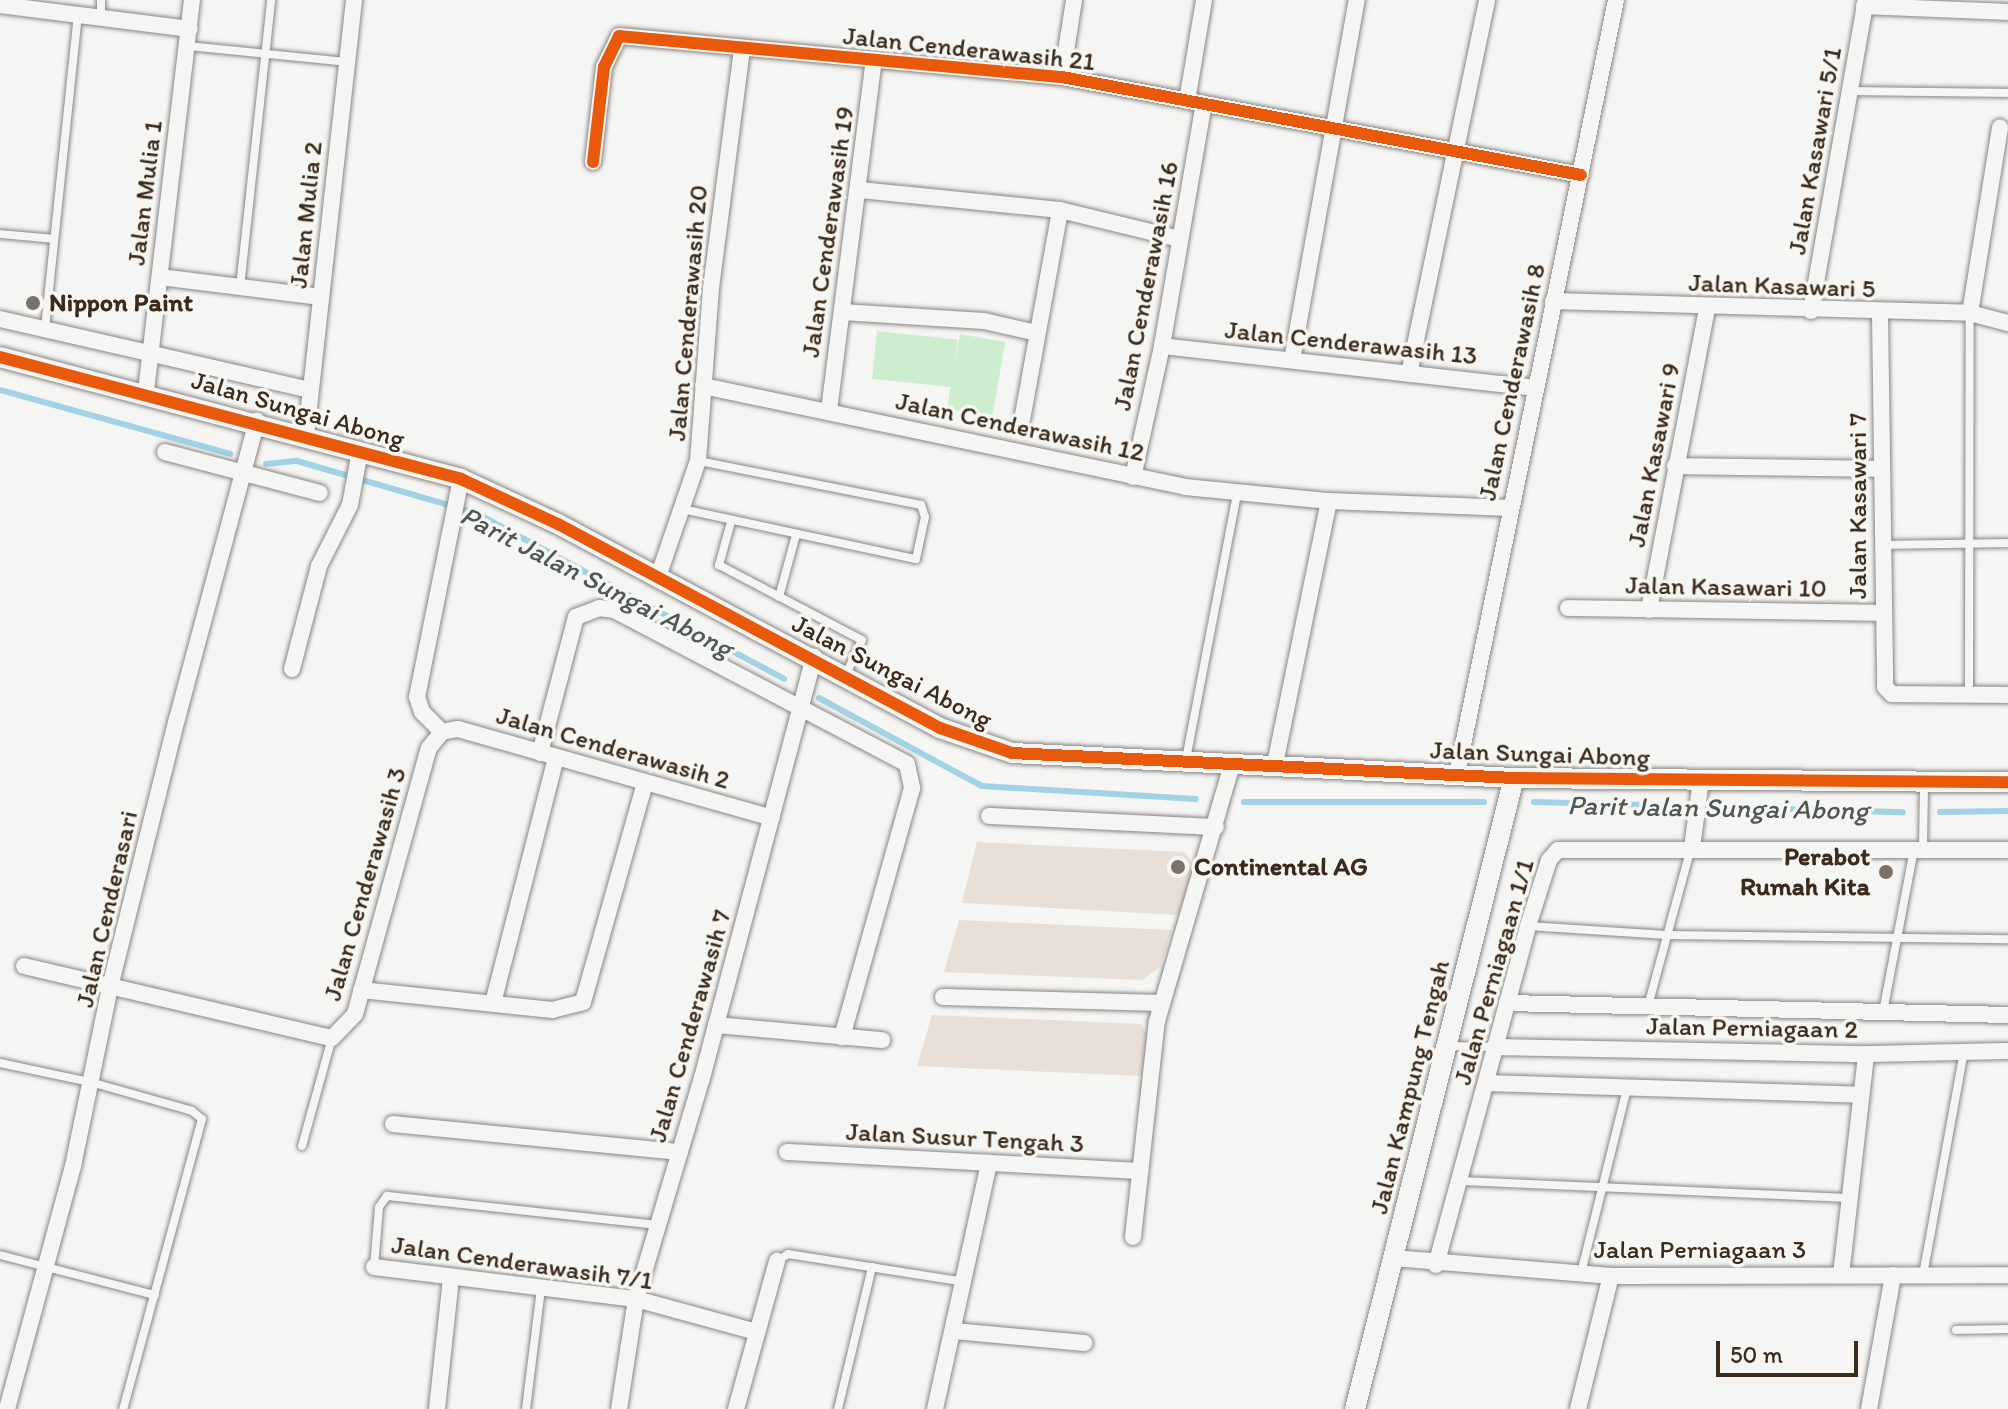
<!DOCTYPE html>
<style>
body{margin:0}
#map{position:relative;width:2008px;height:1409px;overflow:hidden;background:#f5f5f3;font-family:Itim,sans-serif}
div>[style]{position:absolute}
.green>*{inset:0;background:#cdeece;transform-origin:0 0}
.stream>*{height:6px;margin:-3px;padding:0 3px;transform-origin:3px;border-radius:3px;background:#a1d3e4}
.building>*{inset:0;background:#e9dfd9}
.roads{filter:drop-shadow(0 0 2px #8a8683) drop-shadow(0 0 2px #8a8683)}
.service>*{height:8px;margin:-4px;padding:0 4px;transform-origin:4px;border-radius:4px;background:#f5f5f3}
.minor>*{height:16px;margin:-8px;padding:0 8px;transform-origin:8px;border-radius:8px;background:#f5f5f3}
.tertiary>*{height:20px;margin:-10px;padding:0 10px;transform-origin:10px;border-radius:10px;background:#f5f5f3}
.cycleway>*{height:12px;margin:-6px;padding:0 6px;transform-origin:6px;border-radius:6px;background:#e8590c}
.dots>*{width:22px;height:22px;translate:-50% -50%;box-sizing:border-box;border:4px solid #f6f6f2;border-radius:50%}
span{translate:-50% -50%;white-space:nowrap;text-align:center;line-height:1.15;-webkit-text-stroke:7px #f6f6f2;paint-order:stroke}
.street-label{font-size:26px;color:#3b2a1e}
.poi-label{font-size:26px;color:#3b2a1e;font-weight:700}
.left{translate:0 -50%;text-align:left}
.right{translate:-100% -50%;text-align:right}
.water-label{font-size:28px;color:#4f5857;font-style:italic}
.scale{position:absolute;left:1716px;top:1341px;width:142px;height:36px;box-sizing:border-box;border:4px solid #3b2a1e;border-top:0;padding-left:10px;font-size:24px;line-height:28px;white-space:nowrap;color:#3b2a1e;-webkit-text-stroke:6px #f6f6f2;paint-order:stroke}
</style>
<div id="map">
<div class="green">
<i style="left:877px;top:331px;width:81px;height:48px;rotate:6deg"></i>
<i style="left:960px;top:334px;width:46px;height:76px;rotate:10deg"></i>
</div>
<div class="stream">
<i style="left:0;top:390px;width:239px;rotate:15.5deg"></i>
<i style="left:266px;top:464px;width:31px;rotate:-6deg"></i>
<i style="left:297px;top:461px;width:186px;rotate:16.2deg"></i>
<i style="left:476px;top:513px;width:350px;rotate:28.3deg"></i>
<i style="left:819px;top:698px;width:185px;rotate:28.4deg"></i>
<i style="left:982px;top:786px;width:214px;rotate:3.5deg"></i>
<i style="left:1244px;top:802px;width:240px"></i>
<i style="left:1534px;top:802px;width:369px;rotate:1.6deg"></i>
<i style="left:1940px;top:812px;width:68px;rotate:-0.8deg"></i>
</div>
<div class="building">
<i style="clip-path:polygon(977px 842px,1185px 852px,1195px 867px,1178px 915px,962px 903px)"></i>
<i style="clip-path:polygon(959px 920px,1172px 930px,1160px 967px,1142px 980px,944px 972px)"></i>
<i style="clip-path:polygon(932px 1015px,1141px 1024px,1148px 1036px,1142px 1076px,917px 1066px)"></i>
</div>
<div class="roads">
<div class="service">
<i style="left:101px;top:18px;width:18px;rotate:-90deg"></i>
<i style="left:187px;top:46px;width:161px;rotate:5.7deg"></i>
<i style="left:1851px;top:91px;width:157px;rotate:0.7deg"></i>
<i style="left:0;top:234px;width:54px;rotate:5.3deg"></i>
<i style="left:240px;top:287px;width:289px;rotate:-83.8deg"></i>
<i style="left:45px;top:328px;width:314px;rotate:-84deg"></i>
<i style="left:682px;top:509px;width:239px;rotate:12.1deg"></i>
<i style="left:916px;top:559px;width:43px;rotate:-77.9deg"></i>
<i style="left:925px;top:517px;width:13px;rotate:-108deg"></i>
<i style="left:921px;top:505px;width:227px;rotate:-168.8deg"></i>
<i style="left:731px;top:522px;width:45px;rotate:105.6deg"></i>
<i style="left:719px;top:565px;width:161px;rotate:27.7deg"></i>
<i style="left:862px;top:640px;width:38px;rotate:115deg"></i>
<i style="left:1882px;top:545px;width:126px;rotate:-0.9deg"></i>
<i style="left:779px;top:597px;width:64px;rotate:-74.7deg"></i>
<i style="left:1969px;top:696px;width:382px;rotate:-89.9deg"></i>
<i style="left:1186px;top:759px;width:271px;rotate:-79.1deg"></i>
<i style="left:1923px;top:849px;width:67px;rotate:-89.1deg"></i>
<i style="left:1528px;top:926px;width:139px;rotate:3.7deg"></i>
<i style="left:1667px;top:935px;width:341px;rotate:0.7deg"></i>
<i style="left:1648px;top:1006px;width:164px;rotate:-74.8deg"></i>
<i style="left:1883px;top:1012px;width:165px;rotate:-79.2deg"></i>
<i style="left:1448px;top:1046px;width:45px;rotate:1.3deg"></i>
<i style="left:0;top:1063px;width:96px;rotate:12deg"></i>
<i style="left:94px;top:1083px;width:102px;rotate:15.9deg"></i>
<i style="left:192px;top:1111px;width:13px;rotate:39deg"></i>
<i style="left:202px;top:1119px;width:301px;rotate:105.2deg"></i>
<i style="left:302px;top:1146px;width:112px;rotate:-74.5deg"></i>
<i style="left:1459px;top:1181px;width:391px;rotate:2.5deg"></i>
<i style="left:0;top:1255px;width:160px;rotate:14.5deg"></i>
<i style="left:777px;top:1261px;width:13px;rotate:-32deg"></i>
<i style="left:788px;top:1254px;width:179px;rotate:9deg"></i>
<i style="left:374px;top:1267px;width:60px;rotate:-85.2deg"></i>
<i style="left:379px;top:1207px;width:14px;rotate:-54deg"></i>
<i style="left:387px;top:1196px;width:273px;rotate:6.1deg"></i>
<i style="left:1581px;top:1273px;width:191px;rotate:-76deg"></i>
<i style="left:1923px;top:1275px;width:227px;rotate:-79.6deg"></i>
<i style="left:1956px;top:1330px;width:52px;rotate:-1.1deg"></i>
<i style="left:526px;top:1409px;width:122px;rotate:-82.9deg"></i>
<i style="left:838px;top:1409px;width:146px;rotate:-76.5deg"></i>
</div>
<div class="minor">
<i style="left:0;top:5px;width:191px;rotate:7.2deg"></i>
<i style="left:1864px;top:6px;width:144px;rotate:2.4deg"></i>
<i style="left:1062px;top:77px;width:78px;rotate:-81.1deg"></i>
<i style="left:1187px;top:101px;width:102px;rotate:-80.4deg"></i>
<i style="left:593px;top:162px;width:96px;rotate:-83.4deg"></i>
<i style="left:604px;top:67px;width:34px;rotate:-64deg"></i>
<i style="left:619px;top:36px;width:445px;rotate:5.3deg"></i>
<i style="left:1062px;top:77px;width:528px;rotate:10.69deg"></i>
<i style="left:860px;top:190px;width:201px;rotate:5.7deg"></i>
<i style="left:1060px;top:210px;width:123px;rotate:13.6deg"></i>
<i style="left:160px;top:277px;width:162px;rotate:7.1deg"></i>
<i style="left:1553px;top:301px;width:417px;rotate:1.6deg"></i>
<i style="left:1970px;top:313px;width:39px;rotate:15deg"></i>
<i style="left:1811px;top:311px;width:316px;rotate:-80deg"></i>
<i style="left:842px;top:312px;width:142px;rotate:3.6deg"></i>
<i style="left:984px;top:321px;width:54px;rotate:12.8deg"></i>
<i style="left:1970px;top:313px;width:188px;rotate:-80.8deg"></i>
<i style="left:1880px;top:314px;width:373px;rotate:89.2deg"></i>
<i style="left:1885px;top:687px;width:10px;rotate:45deg"></i>
<i style="left:1892px;top:694px;width:116px;rotate:0.5deg"></i>
<i style="left:0;top:319px;width:318px;rotate:12.9deg"></i>
<i style="left:1162px;top:346px;width:375px;rotate:6.4deg"></i>
<i style="left:1292px;top:360px;width:366px;rotate:-79.8deg"></i>
<i style="left:1409px;top:374px;width:382px;rotate:-78.2deg"></i>
<i style="left:703px;top:386px;width:492px;rotate:11.8deg"></i>
<i style="left:1185px;top:487px;width:145px;rotate:5.6deg"></i>
<i style="left:1329px;top:501px;width:182px;rotate:2.2deg"></i>
<i style="left:146px;top:391px;width:394px;rotate:-83.3deg"></i>
<i style="left:829px;top:410px;width:353px;rotate:-82.7deg"></i>
<i style="left:1022px;top:420px;width:213px;rotate:-79.7deg"></i>
<i style="left:306px;top:435px;width:438px;rotate:-83.7deg"></i>
<i style="left:165px;top:452px;width:160px;rotate:14.8deg"></i>
<i style="left:1675px;top:466px;width:207px;rotate:0.8deg"></i>
<i style="left:1133px;top:477px;width:134px;rotate:-77.5deg"></i>
<i style="left:1162px;top:346px;width:246px;rotate:-80.2deg"></i>
<i style="left:658px;top:577px;width:123px;rotate:-71deg"></i>
<i style="left:698px;top:461px;width:173px;rotate:-85.7deg"></i>
<i style="left:711px;top:288px;width:242px;rotate:-82.6deg"></i>
<i style="left:1568px;top:608px;width:315px;rotate:0.9deg"></i>
<i style="left:1649px;top:610px;width:307px;rotate:-79.1deg"></i>
<i style="left:292px;top:669px;width:106px;rotate:-75.3deg"></i>
<i style="left:319px;top:566px;width:68px;rotate:-63.1deg"></i>
<i style="left:350px;top:505px;width:55px;rotate:-79.5deg"></i>
<i style="left:442px;top:732px;width:16px;rotate:-11deg"></i>
<i style="left:458px;top:729px;width:326px;rotate:15.8deg"></i>
<i style="left:442px;top:732px;width:28px;rotate:-135deg"></i>
<i style="left:422px;top:712px;width:16px;rotate:-108deg"></i>
<i style="left:417px;top:697px;width:222px;rotate:-78.6deg"></i>
<i style="left:540px;top:753px;width:141px;rotate:-75.2deg"></i>
<i style="left:576px;top:617px;width:25px;rotate:-21deg"></i>
<i style="left:599px;top:608px;width:15px;rotate:8deg"></i>
<i style="left:614px;top:610px;width:331px;rotate:27.7deg"></i>
<i style="left:907px;top:764px;width:25px;rotate:78deg"></i>
<i style="left:912px;top:788px;width:259px;rotate:105.7deg"></i>
<i style="left:1275px;top:764px;width:268px;rotate:-78.4deg"></i>
<i style="left:1457px;top:774px;width:790px;rotate:-78.39deg"></i>
<i style="left:989px;top:816px;width:227px;rotate:2.8deg"></i>
<i style="left:1692px;top:848px;width:69px;rotate:-82.5deg"></i>
<i style="left:24px;top:966px;width:316px;rotate:13.2deg"></i>
<i style="left:332px;top:1038px;width:33px;rotate:-46deg"></i>
<i style="left:355px;top:1014px;width:276px;rotate:-74.5deg"></i>
<i style="left:429px;top:748px;width:21px;rotate:-51deg"></i>
<i style="left:361px;top:990px;width:192px;rotate:6deg"></i>
<i style="left:552px;top:1010px;width:32px;rotate:-14deg"></i>
<i style="left:583px;top:1002px;width:228px;rotate:-74.2deg"></i>
<i style="left:943px;top:997px;width:219px;rotate:1.6deg"></i>
<i style="left:493px;top:1003px;width:253px;rotate:-75.6deg"></i>
<i style="left:1507px;top:1003px;width:501px;rotate:1.37deg"></i>
<i style="left:716px;top:1025px;width:167px;rotate:5.2deg"></i>
<i style="left:1494px;top:1047px;width:372px;rotate:1.1deg"></i>
<i style="left:1866px;top:1054px;width:142px;rotate:-1.2deg"></i>
<i style="left:1486px;top:1083px;width:375px;rotate:1.8deg"></i>
<i style="left:393px;top:1124px;width:288px;rotate:5.6deg"></i>
<i style="left:787px;top:1152px;width:354px;rotate:3.1deg"></i>
<i style="left:1133px;top:1237px;width:217px;rotate:-83.7deg"></i>
<i style="left:1157px;top:1021px;width:268px;rotate:-73.7deg"></i>
<i style="left:1393px;top:1258px;width:219px;rotate:4.7deg"></i>
<i style="left:1611px;top:1276px;width:397px;rotate:-0.1deg"></i>
<i style="left:1436px;top:1265px;width:351px;rotate:-74.8deg"></i>
<i style="left:1528px;top:926px;width:69px;rotate:-72.3deg"></i>
<i style="left:1549px;top:860px;width:13px;rotate:-48deg"></i>
<i style="left:1558px;top:850px;width:450px"></i>
<i style="left:374px;top:1267px;width:264px;rotate:7deg"></i>
<i style="left:636px;top:1299px;width:125px;rotate:15.3deg"></i>
<i style="left:1841px;top:1275px;width:222px;rotate:-83.5deg"></i>
<i style="left:954px;top:1331px;width:131px;rotate:5.3deg"></i>
<i style="left:7px;top:1409px;width:252px;rotate:-74.8deg"></i>
<i style="left:73px;top:1166px;width:183px;rotate:-78.3deg"></i>
<i style="left:110px;top:987px;width:276px;rotate:-76deg"></i>
<i style="left:177px;top:719px;width:309px;rotate:-75deg"></i>
<i style="left:437px;top:1409px;width:133px;rotate:-83.9deg"></i>
<i style="left:619px;top:1409px;width:111px;rotate:-81.2deg"></i>
<i style="left:636px;top:1299px;width:231px;rotate:-73.4deg"></i>
<i style="left:702px;top:1078px;width:436px;rotate:-75.1deg"></i>
<i style="left:736px;top:1409px;width:154px;rotate:-74.5deg"></i>
<i style="left:935px;top:1409px;width:252px;rotate:-77.6deg"></i>
<i style="left:1578px;top:1409px;width:137px;rotate:-76.1deg"></i>
<i style="left:1869px;top:1409px;width:136px;rotate:-79.8deg"></i>
</div>
<div class="tertiary">
<i style="left:0;top:357px;width:477px;rotate:14.8deg"></i>
<i style="left:461px;top:479px;width:107px;rotate:24.9deg"></i>
<i style="left:558px;top:524px;width:433px;rotate:28.1deg"></i>
<i style="left:940px;top:728px;width:76px;rotate:19.1deg"></i>
<i style="left:1012px;top:753px;width:503px;rotate:2.85deg"></i>
<i style="left:1514px;top:778px;width:494px;rotate:0.5deg"></i>
<i style="left:1355px;top:1409px;width:651px;rotate:-75.86deg"></i>
</div>
</div>
<div class="cycleway">
<i style="left:593px;top:162px;width:96px;rotate:-83.4deg"></i>
<i style="left:604px;top:67px;width:34px;rotate:-64deg"></i>
<i style="left:619px;top:36px;width:445px;rotate:5.3deg"></i>
<i style="left:1062px;top:77px;width:528px;rotate:10.69deg"></i>
<i style="left:0;top:357px;width:477px;rotate:14.8deg"></i>
<i style="left:461px;top:479px;width:107px;rotate:24.9deg"></i>
<i style="left:558px;top:524px;width:433px;rotate:28.1deg"></i>
<i style="left:940px;top:728px;width:76px;rotate:19.1deg"></i>
<i style="left:1012px;top:753px;width:503px;rotate:2.85deg"></i>
<i style="left:1514px;top:778px;width:494px;rotate:0.5deg"></i>
</div>
<div class="dots">
<i style="left:33px;top:303px;background:#7c7169"></i>
<i style="left:1178px;top:867px;background:#7c7169"></i>
<i style="left:1886px;top:872px;background:#7c7169"></i>
</div>
<div class="street-label">
<span style="left:969px;top:49px;rotate:6deg">Jalan Cenderawasih 21</span>
<span style="left:1815px;top:151px;rotate:-80deg">Jalan Kasawari 5/1</span>
<span style="left:145px;top:193px;rotate:-83deg">Jalan Mulia 1</span>
<span style="left:306px;top:215px;rotate:-84deg">Jalan Mulia 2</span>
<span style="left:828px;top:232px;rotate:-82deg">Jalan Cenderawasih 19</span>
<span style="left:1146px;top:286px;rotate:-79deg">Jalan Cenderawasih 16</span>
<span style="left:1782px;top:286px;rotate:2deg">Jalan Kasawari 5</span>
<span style="left:688px;top:313px;rotate:-85deg">Jalan Cenderawasih 20</span>
<span style="left:1351px;top:343px;rotate:6deg">Jalan Cenderawasih 13</span>
<span style="left:1512px;top:382px;rotate:-78deg">Jalan Cenderawasih 8</span>
<span style="left:298px;top:410px;rotate:16deg">Jalan Sungai Abong</span>
<span style="left:1020px;top:427px;rotate:12deg">Jalan Cenderawasih 12</span>
<span style="left:1654px;top:455px;rotate:-79deg">Jalan Kasawari 9</span>
<span style="left:1858px;top:506px;rotate:-90deg">Jalan Kasawari 7</span>
<span style="left:1726px;top:587px;rotate:1deg">Jalan Kasawari 10</span>
<span style="left:892px;top:672px;rotate:27deg">Jalan Sungai Abong</span>
<span style="left:613px;top:748px;rotate:16deg">Jalan Cenderawasih 2</span>
<span style="left:1540px;top:754px;rotate:2deg">Jalan Sungai Abong</span>
<span style="left:365px;top:884px;rotate:-74deg">Jalan Cenderawasih 3</span>
<span style="left:107px;top:909px;rotate:-77deg">Jalan Cenderasari</span>
<span style="left:1494px;top:972px;rotate:-74deg">Jalan Perniagaan 1/1</span>
<span style="left:690px;top:1026px;rotate:-74deg">Jalan Cenderawasih 7</span>
<span style="left:1752px;top:1028px;rotate:1deg">Jalan Perniagaan 2</span>
<span style="left:1410px;top:1087px;rotate:-76deg">Jalan Kampung Tengah</span>
<span style="left:965px;top:1138px;rotate:3deg">Jalan Susur Tengah 3</span>
<span style="left:1700px;top:1250px">Jalan Perniagaan 3</span>
<span style="left:522px;top:1263px;rotate:8deg">Jalan Cenderawasih 7/1</span>
</div>
<div class="poi-label">
<span class="left" style="left:49px;top:303px">Nippon Paint</span>
<span class="right" style="left:1870px;top:872px">Perabot<br>Rumah Kita</span>
<span class="left" style="left:1194px;top:867px">Continental AG</span>
</div>
<div class="water-label">
<span style="left:597px;top:581px;rotate:27deg">Parit Jalan Sungai Abong</span>
<span style="left:1718px;top:807px;rotate:1deg">Parit Jalan Sungai Abong</span>
</div>
<div class="scale">50 m</div>
</div>
